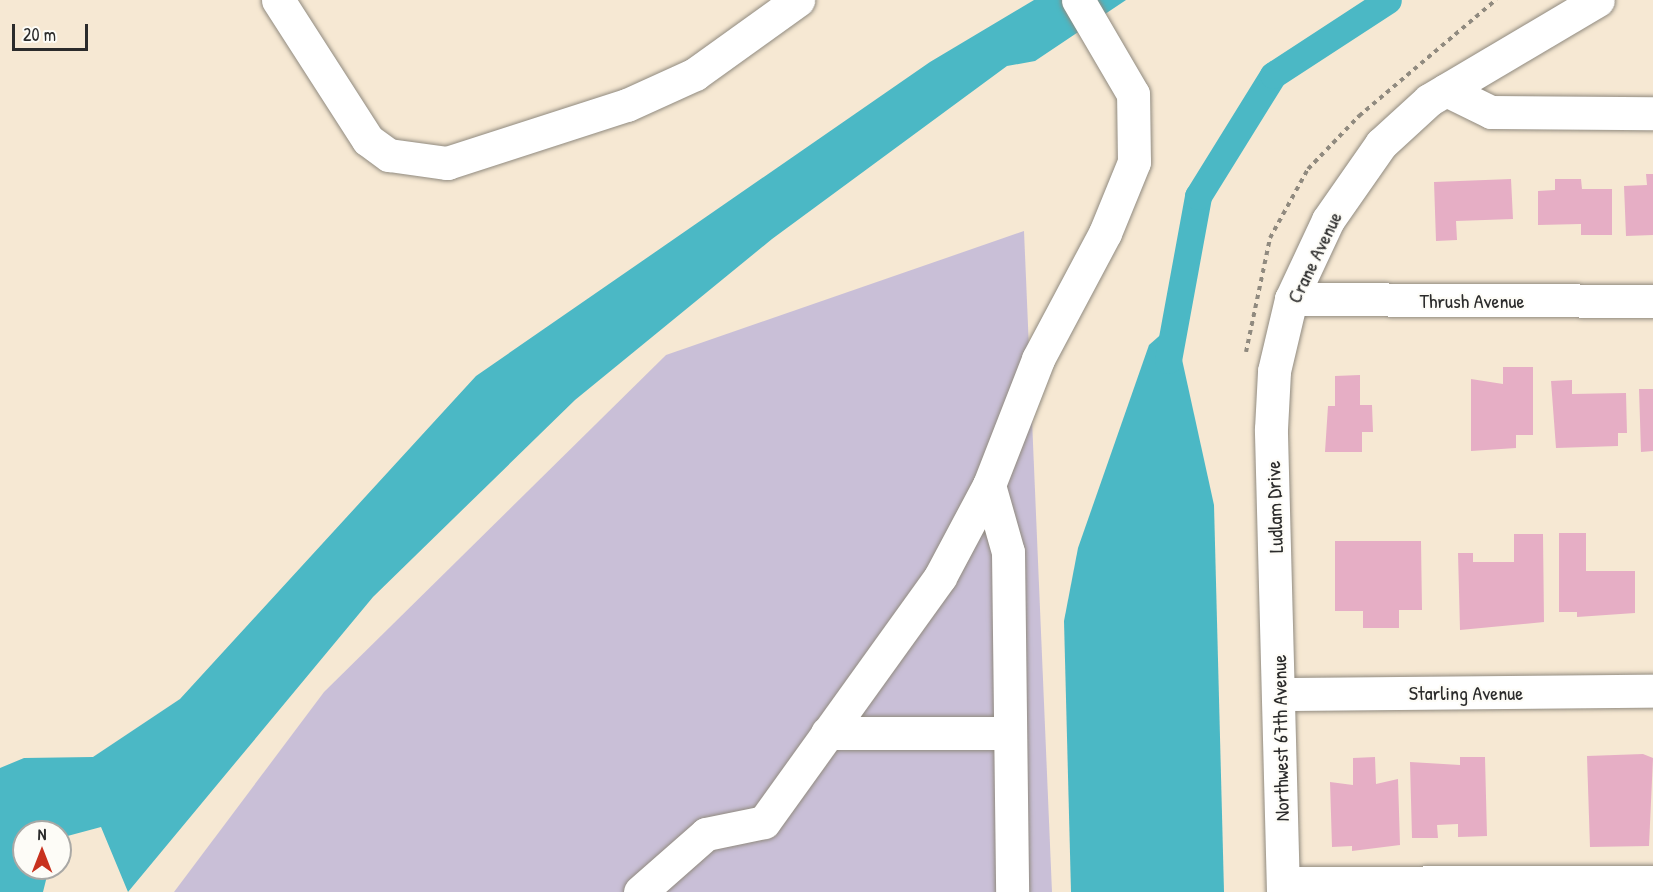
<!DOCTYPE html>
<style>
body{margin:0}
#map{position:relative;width:1653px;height:892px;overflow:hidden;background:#f6e8d3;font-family:"Patrick Hand",sans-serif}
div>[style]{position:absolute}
.industrial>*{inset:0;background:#c9bfd7}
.water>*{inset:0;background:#4bb8c5}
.canal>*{height:27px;margin:-13.5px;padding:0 13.5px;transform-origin:13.5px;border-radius:13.5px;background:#4bb8c5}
.building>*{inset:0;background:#e6aec5}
.path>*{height:4px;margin-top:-2px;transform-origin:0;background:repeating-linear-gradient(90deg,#908a7f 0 4.5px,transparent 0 9px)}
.roads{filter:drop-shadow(0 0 2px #908a7f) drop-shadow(0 0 2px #908a7f)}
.minor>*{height:33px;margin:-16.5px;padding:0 16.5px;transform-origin:16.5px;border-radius:16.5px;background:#fff}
span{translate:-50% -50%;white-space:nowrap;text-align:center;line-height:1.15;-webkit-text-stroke:4.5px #fdfcf7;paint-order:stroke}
.street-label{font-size:20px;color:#2b2b2b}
.north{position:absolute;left:12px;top:820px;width:60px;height:60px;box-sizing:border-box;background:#fdfcf7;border:2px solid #a9a8a5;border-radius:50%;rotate:0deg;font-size:16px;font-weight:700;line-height:24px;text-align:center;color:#2b2b2b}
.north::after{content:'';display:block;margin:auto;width:21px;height:27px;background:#c8321e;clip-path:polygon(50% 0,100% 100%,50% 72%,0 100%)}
.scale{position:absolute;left:12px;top:24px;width:76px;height:27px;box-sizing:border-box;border:3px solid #2b2b2b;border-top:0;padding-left:8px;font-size:18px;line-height:21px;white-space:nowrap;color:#2b2b2b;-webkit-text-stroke:4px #fdfcf7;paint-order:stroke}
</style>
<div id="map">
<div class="industrial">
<i style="clip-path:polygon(1024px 231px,1052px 892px,174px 892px,324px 692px,666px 355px)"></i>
</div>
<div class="water">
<i style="clip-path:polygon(1034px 0,1126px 0,1035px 61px,1007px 66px,772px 239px,575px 400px,373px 597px,128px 892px,101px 827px,60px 838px,60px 832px,24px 832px,24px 868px,49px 868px,43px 892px,0 892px,0 768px,24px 758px,93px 757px,180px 699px,476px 376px,930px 62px)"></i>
<i style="clip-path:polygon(1174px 323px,1214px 505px,1224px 892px,1071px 892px,1064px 621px,1078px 548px,1149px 345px)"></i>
</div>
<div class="canal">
<i style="left:1168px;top:360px;width:167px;rotate:-79.6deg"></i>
<i style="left:1198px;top:196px;width:142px;rotate:-58.2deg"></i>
<i style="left:1273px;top:75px;width:137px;rotate:-33.1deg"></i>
</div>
<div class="building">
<i style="clip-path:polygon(1646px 174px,1653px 174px,1653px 235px,1626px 236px,1624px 186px,1647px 185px)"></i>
<i style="clip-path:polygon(1511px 179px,1513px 219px,1456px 221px,1457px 240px,1436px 241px,1434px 182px)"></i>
<i style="clip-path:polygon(1555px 179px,1581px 179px,1582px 189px,1612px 189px,1612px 235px,1581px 235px,1581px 224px,1538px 225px,1538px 191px,1555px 190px)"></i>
<i style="clip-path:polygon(1503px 367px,1533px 367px,1533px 435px,1516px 435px,1516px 448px,1471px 451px,1471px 379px,1503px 384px)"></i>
<i style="clip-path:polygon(1360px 375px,1360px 405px,1372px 405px,1373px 432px,1362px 432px,1362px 452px,1325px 452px,1328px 406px,1335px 406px,1335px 376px)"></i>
<i style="clip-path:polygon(1572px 380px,1572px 394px,1626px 393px,1627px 433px,1618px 433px,1618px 446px,1556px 448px,1551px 381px)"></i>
<i style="clip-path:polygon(1639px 389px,1653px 389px,1653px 451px,1641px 452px)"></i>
<i style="clip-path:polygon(1559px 533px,1586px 533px,1586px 571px,1635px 571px,1635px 613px,1577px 617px,1577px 612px,1559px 612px)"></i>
<i style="clip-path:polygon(1514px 534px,1543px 534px,1544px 622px,1460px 630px,1458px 553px,1473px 553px,1473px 562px,1514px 562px)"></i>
<i style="clip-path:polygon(1335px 541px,1421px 541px,1422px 610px,1399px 610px,1399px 628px,1363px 628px,1363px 611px,1335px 611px)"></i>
<i style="clip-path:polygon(1643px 754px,1653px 758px,1649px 846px,1590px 847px,1587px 756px)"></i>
<i style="clip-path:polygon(1375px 757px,1376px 784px,1398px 779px,1400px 845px,1352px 851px,1352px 846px,1332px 847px,1330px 782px,1353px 785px,1353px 758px)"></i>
<i style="clip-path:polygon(1460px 757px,1485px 757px,1487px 836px,1458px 837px,1458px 824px,1437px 825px,1438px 838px,1412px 838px,1410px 762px,1460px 765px)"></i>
</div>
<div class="path">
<i style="left:1246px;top:352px;width:116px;rotate:-78.1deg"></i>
<i style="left:1270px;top:238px;width:79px;rotate:-61.2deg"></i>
<i style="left:1308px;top:169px;width:74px;rotate:-46.1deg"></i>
<i style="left:1359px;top:116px;width:180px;rotate:-40.3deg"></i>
</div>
<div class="roads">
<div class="minor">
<i style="left:278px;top:0;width:166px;rotate:57.3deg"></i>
<i style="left:368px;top:140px;width:26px;rotate:36deg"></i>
<i style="left:389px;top:155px;width:59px;rotate:7.9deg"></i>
<i style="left:447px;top:163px;width:189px;rotate:-17.9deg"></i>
<i style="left:627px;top:105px;width:75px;rotate:-24.5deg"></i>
<i style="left:695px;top:74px;width:127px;rotate:-35.7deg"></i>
<i style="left:1446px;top:90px;width:50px;rotate:26.1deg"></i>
<i style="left:1491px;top:112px;width:162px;rotate:0.4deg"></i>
<i style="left:1291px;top:299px;width:362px;rotate:0.3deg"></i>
<i style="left:989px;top:485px;width:70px;rotate:74.2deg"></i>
<i style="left:1008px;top:552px;width:340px;rotate:89.3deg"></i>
<i style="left:1280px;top:694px;width:373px;rotate:-0.5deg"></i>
<i style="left:827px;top:733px;width:182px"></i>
<i style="left:1283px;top:883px;width:370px;rotate:-0.2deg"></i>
<i style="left:640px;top:892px;width:88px;rotate:-41.3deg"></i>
<i style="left:706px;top:834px;width:59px;rotate:-11.7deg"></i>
<i style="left:764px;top:822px;width:302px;rotate:-54.3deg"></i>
<i style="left:940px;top:577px;width:104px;rotate:-62deg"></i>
<i style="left:989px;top:485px;width:135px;rotate:-68.7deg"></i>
<i style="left:1038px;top:359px;width:143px;rotate:-62deg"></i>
<i style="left:1105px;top:233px;width:77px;rotate:-67.8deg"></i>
<i style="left:1134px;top:162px;width:68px;rotate:-90.8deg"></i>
<i style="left:1133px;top:94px;width:109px;rotate:-120.3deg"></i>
<i style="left:1283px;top:892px;width:463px;rotate:-91.5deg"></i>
<i style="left:1271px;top:429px;width:58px;rotate:-87deg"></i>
<i style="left:1274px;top:371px;width:74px;rotate:-76.7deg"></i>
<i style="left:1291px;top:299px;width:87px;rotate:-64.9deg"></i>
<i style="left:1328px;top:220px;width:93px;rotate:-55.1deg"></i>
<i style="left:1381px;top:144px;width:65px;rotate:-42.5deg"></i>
<i style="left:1429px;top:100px;width:196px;rotate:-30.6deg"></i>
</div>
</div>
<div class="street-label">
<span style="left:1314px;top:257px;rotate:-64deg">Crane Avenue</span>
<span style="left:1472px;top:300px">Thrush Avenue</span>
<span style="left:1274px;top:507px;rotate:-92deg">Ludlam Drive</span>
<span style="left:1466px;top:692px">Starling Avenue</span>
<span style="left:1280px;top:738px;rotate:-91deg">Northwest 67th Avenue</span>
</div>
<div class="north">N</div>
<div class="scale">20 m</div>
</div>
